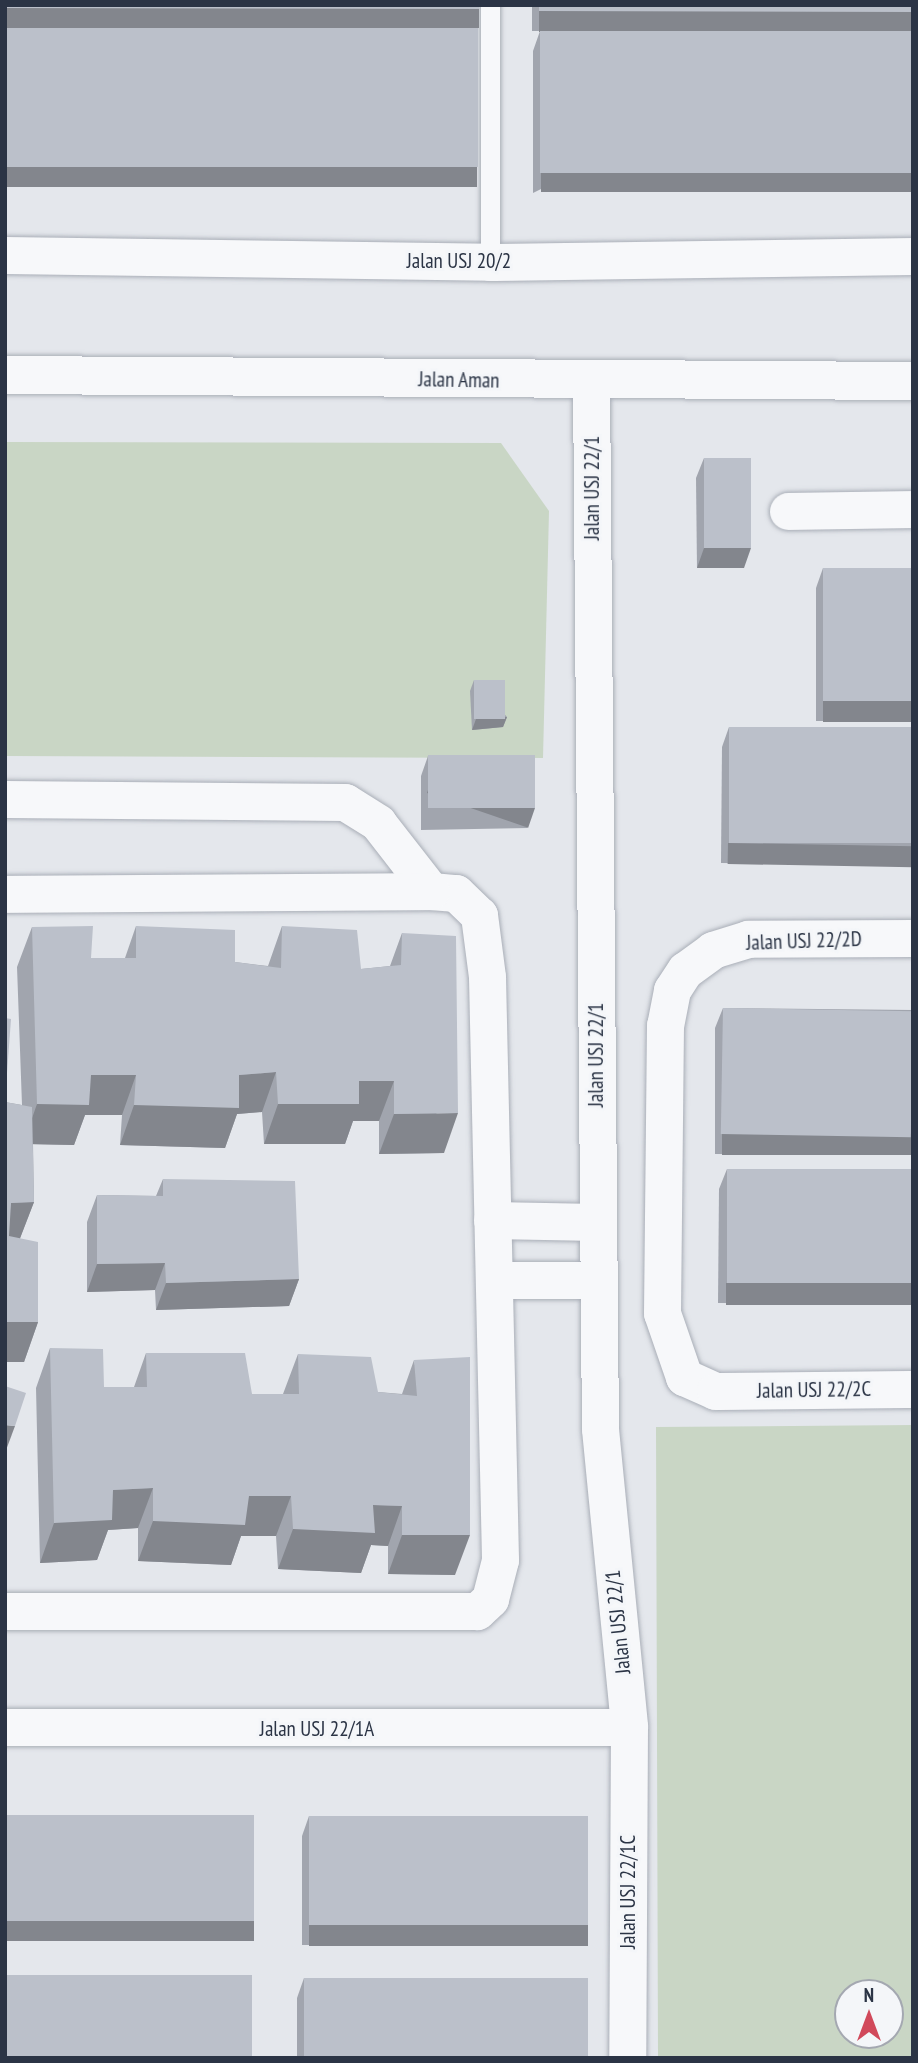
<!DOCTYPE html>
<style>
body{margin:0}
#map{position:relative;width:918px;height:2063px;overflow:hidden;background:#e4e7ec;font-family:"PT Sans Narrow",sans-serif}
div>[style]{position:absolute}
.green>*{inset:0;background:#c9d6c5}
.roads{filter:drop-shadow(0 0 2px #a9aeb7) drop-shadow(0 0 2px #a9aeb7)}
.service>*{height:19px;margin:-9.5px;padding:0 9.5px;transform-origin:9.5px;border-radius:9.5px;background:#f7f8fa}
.minor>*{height:37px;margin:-18.5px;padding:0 18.5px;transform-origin:18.5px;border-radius:18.5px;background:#f7f8fa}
.tertiary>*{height:38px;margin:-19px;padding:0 19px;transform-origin:19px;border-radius:19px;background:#f7f8fa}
.wall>*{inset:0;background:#a1a5ae}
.shaded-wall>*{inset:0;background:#83868d;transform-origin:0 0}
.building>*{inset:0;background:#bbc0ca;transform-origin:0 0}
span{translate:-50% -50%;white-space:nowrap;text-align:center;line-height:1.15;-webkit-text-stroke:6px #f4f6f9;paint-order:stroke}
.street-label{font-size:21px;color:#2b3445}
.frame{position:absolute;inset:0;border:7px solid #2b3445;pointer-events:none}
.north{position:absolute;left:834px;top:1979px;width:70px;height:70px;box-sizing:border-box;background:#f4f6f9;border:2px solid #a4a8b1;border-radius:50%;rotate:0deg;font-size:19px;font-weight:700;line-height:28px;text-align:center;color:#2b3445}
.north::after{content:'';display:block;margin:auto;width:24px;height:32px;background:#d1495b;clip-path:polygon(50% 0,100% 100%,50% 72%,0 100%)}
</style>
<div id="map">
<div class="green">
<i style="clip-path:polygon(5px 442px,501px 443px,549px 511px,543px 758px,5px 756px)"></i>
<i style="clip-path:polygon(evenodd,913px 1425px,913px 2058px,658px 2058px,656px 1427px,913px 1425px,848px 1993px,890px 1993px,890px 2035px,848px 2035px,848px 1993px)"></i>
</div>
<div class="roads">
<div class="service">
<i style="left:490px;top:5px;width:257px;rotate:90deg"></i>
</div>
<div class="minor">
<i style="left:5px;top:255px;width:485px;rotate:0.8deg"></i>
<i style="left:490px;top:262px;width:423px;rotate:-0.8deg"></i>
<i style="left:591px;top:382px;width:1047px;rotate:89.51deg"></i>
<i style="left:600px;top:1429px;width:299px;rotate:84.4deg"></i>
<i style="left:629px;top:1727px;width:331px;rotate:90.3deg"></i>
<i style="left:788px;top:511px;width:125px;rotate:-0.9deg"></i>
<i style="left:5px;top:799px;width:340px;rotate:0.5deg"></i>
<i style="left:345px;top:802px;width:39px;rotate:32deg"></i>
<i style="left:378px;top:823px;width:86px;rotate:52.1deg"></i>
<i style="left:431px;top:891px;width:25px;rotate:5deg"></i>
<i style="left:456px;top:893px;width:32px;rotate:44deg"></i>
<i style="left:479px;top:915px;width:63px;rotate:82.6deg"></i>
<i style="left:487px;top:977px;width:583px;rotate:88.72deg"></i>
<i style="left:500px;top:1560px;width:40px;rotate:104.4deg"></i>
<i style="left:490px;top:1599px;width:18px;rotate:137deg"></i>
<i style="left:477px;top:1611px;width:472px;rotate:180deg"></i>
<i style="left:5px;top:894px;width:426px;rotate:-0.4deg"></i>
<i style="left:913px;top:938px;width:165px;rotate:179.7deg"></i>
<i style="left:748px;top:939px;width:37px;rotate:163deg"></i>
<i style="left:713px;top:950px;width:34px;rotate:144deg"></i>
<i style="left:685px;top:970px;width:24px;rotate:123deg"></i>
<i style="left:672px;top:990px;width:36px;rotate:101deg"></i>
<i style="left:665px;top:1025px;width:288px;rotate:90.6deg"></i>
<i style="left:662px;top:1313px;width:68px;rotate:71deg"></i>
<i style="left:684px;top:1377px;width:34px;rotate:24deg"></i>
<i style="left:715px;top:1391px;width:198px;rotate:-0.6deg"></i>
<i style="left:492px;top:1220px;width:105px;rotate:1.1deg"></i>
<i style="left:494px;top:1280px;width:104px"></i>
<i style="left:5px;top:1727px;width:624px"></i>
</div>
<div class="tertiary">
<i style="left:5px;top:375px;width:908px;rotate:0.38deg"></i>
</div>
</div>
<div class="wall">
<i style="clip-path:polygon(532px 5px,913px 5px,533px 193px,533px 51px,540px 31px,637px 31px,532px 31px)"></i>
<i style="clip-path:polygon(704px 458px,744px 568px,697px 568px,696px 478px)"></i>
<i style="clip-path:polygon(823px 568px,913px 721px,816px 721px,816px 588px)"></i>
<i style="clip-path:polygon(474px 680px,507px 717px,503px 727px,472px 730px,470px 691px)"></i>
<i style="clip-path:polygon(729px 727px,913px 728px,913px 865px,721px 863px,722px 747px)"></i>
<i style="clip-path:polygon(428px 756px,528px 828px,421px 830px,421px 776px)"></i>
<i style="clip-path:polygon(136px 926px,235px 962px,268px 966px,282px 926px,361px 969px,390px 966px,402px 933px,444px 1153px,379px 1154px,379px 1121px,353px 1121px,345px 1144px,264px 1144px,262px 1112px,237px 1114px,225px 1148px,120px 1145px,122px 1115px,85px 1115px,74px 1145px,33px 1144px,34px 1202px,20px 1238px,38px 1322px,24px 1362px,6px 1362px,5px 1102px,22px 1105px,17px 967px,32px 927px,91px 958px,125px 958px)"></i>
<i style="clip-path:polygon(723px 1008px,913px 1010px,913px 1155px,715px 1154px,715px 1028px)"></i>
<i style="clip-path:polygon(727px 1169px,913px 1170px,913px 1304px,718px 1303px,719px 1189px)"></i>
<i style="clip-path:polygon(163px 1179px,299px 1279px,289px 1306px,156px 1310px,155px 1290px,87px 1292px,87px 1222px,97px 1195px,156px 1196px)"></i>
<i style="clip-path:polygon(50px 1348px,104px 1387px,134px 1387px,146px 1353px,252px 1394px,283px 1394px,298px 1354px,378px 1392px,402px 1394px,414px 1360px,455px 1575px,388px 1574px,388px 1546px,371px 1545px,361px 1573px,278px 1569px,276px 1536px,241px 1536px,231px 1565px,138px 1561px,138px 1528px,108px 1530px,97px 1560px,40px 1563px,36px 1388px)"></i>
<i style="clip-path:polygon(309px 1816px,580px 1945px,302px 1945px,302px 1836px)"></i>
<i style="clip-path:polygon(304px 1978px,588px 2058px,297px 2058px,297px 1998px)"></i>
</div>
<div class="shaded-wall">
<i style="left:5px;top:8px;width:474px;height:20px"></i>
<i style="left:539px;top:11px;width:374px;height:21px"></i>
<i style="left:5px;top:167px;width:472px;height:20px"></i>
<i style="left:913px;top:172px;width:20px;height:372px;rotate:90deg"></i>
<i style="clip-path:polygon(704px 548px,751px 548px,744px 568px,697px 568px)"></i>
<i style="left:823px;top:701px;width:90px;height:21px"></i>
<i style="clip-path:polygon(507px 717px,503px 727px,472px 730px,476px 719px)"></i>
<i style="left:535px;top:808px;width:21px;height:107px;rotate:109deg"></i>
<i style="left:728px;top:843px;width:185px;height:21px;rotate:1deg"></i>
<i style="clip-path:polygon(276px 1072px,262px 1112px,237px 1114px,225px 1148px,120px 1145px,134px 1105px,239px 1075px)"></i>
<i style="clip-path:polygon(91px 1075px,136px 1075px,122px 1115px,85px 1115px,74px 1145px,23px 1144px,37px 1104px)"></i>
<i style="clip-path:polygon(359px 1081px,394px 1081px,379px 1121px,353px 1121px,345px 1144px,264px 1144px,278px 1104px)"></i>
<i style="clip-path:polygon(458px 1113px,444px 1153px,379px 1154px,394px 1114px)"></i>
<i style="left:722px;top:1134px;width:191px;height:21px"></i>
<i style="clip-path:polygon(34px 1202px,19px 1241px,5px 1242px,11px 1203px)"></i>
<i style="clip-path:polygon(165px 1263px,155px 1290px,87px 1292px,97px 1264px)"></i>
<i style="clip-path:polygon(299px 1279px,289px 1306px,156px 1310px,166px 1283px)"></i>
<i style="left:726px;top:1283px;width:187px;height:22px"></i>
<i style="clip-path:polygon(7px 1322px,38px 1322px,24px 1362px,5px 1362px)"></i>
<i style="clip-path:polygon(5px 1425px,15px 1426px,5px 1453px)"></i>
<i style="clip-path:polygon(153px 1488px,138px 1528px,108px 1530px,97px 1560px,40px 1563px,54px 1523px,113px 1490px)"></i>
<i style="clip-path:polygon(249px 1496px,291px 1496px,276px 1536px,241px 1536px,231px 1565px,138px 1561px,153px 1521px)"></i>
<i style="clip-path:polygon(373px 1505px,402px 1506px,388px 1546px,371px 1545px,361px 1573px,278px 1569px,293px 1529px)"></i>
<i style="clip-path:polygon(402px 1535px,470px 1535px,455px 1575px,388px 1574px)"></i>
<i style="left:5px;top:1921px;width:249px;height:20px"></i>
<i style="left:309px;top:1925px;width:279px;height:21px"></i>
</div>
<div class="building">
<i style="clip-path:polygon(5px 5px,479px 5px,479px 9px,5px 8px)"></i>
<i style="clip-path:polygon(539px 5px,913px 5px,913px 12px,539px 11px)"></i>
<i style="left:5px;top:28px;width:473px;height:139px"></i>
<i style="left:540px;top:31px;width:373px;height:142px"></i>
<i style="left:704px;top:458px;width:47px;height:90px"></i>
<i style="left:823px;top:568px;width:90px;height:133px"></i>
<i style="left:474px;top:680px;width:31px;height:39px"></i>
<i style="left:729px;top:727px;width:184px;height:116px"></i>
<i style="left:535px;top:755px;width:53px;height:107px;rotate:90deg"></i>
<i style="clip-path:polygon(93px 926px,91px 958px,136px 958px,136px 926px,235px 930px,235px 962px,281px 968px,282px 926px,357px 930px,361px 969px,401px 965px,402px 933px,456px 936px,458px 1113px,394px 1114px,394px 1081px,359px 1081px,359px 1104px,278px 1104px,276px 1072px,239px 1075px,239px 1108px,134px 1105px,136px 1075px,91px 1075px,89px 1105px,37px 1104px,32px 927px)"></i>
<i style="left:723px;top:1008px;width:190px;height:126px;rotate:1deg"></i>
<i style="clip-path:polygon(5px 1018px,11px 1019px,5px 1100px)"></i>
<i style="clip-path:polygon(5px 1102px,32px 1107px,34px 1202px,11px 1203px,9px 1236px,38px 1242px,38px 1322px,7px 1322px,5px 1380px)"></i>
<i style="left:727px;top:1169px;width:186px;height:114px"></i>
<i style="clip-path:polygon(163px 1179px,295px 1181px,299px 1279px,166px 1283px,165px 1263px,97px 1264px,97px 1195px,163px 1196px)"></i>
<i style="clip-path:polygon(50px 1348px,103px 1349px,104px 1387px,147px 1387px,146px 1353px,245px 1353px,252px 1394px,299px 1394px,298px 1354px,371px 1357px,378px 1392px,417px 1396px,414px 1360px,470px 1357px,470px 1535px,402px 1535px,402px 1506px,373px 1505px,375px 1533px,293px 1529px,291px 1496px,249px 1496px,245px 1525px,153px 1521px,153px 1488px,113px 1490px,112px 1520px,54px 1523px)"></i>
<i style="clip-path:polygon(5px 1386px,26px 1393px,15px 1426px,5px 1425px)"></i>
<i style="left:5px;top:1815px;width:249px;height:106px"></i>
<i style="left:309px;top:1816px;width:279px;height:109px"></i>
<i style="left:5px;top:1975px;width:247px;height:83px"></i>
<i style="left:304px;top:1978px;width:284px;height:80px"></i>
</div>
<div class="street-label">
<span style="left:459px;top:261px">Jalan USJ 20/2</span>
<span style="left:459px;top:380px;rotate:1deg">Jalan Aman</span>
<span style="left:592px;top:488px;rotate:-90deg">Jalan USJ 22/1</span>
<span style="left:804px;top:941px;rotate:-2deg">Jalan USJ 22/2D</span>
<span style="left:596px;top:1055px;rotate:-90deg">Jalan USJ 22/1</span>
<span style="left:814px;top:1390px;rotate:-1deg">Jalan USJ 22/2C</span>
<span style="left:618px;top:1622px;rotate:-96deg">Jalan USJ 22/1</span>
<span style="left:317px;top:1729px">Jalan USJ 22/1A</span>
<span style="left:628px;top:1892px;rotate:-90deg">Jalan USJ 22/1C</span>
</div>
<div class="frame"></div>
<div class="north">N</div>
</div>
